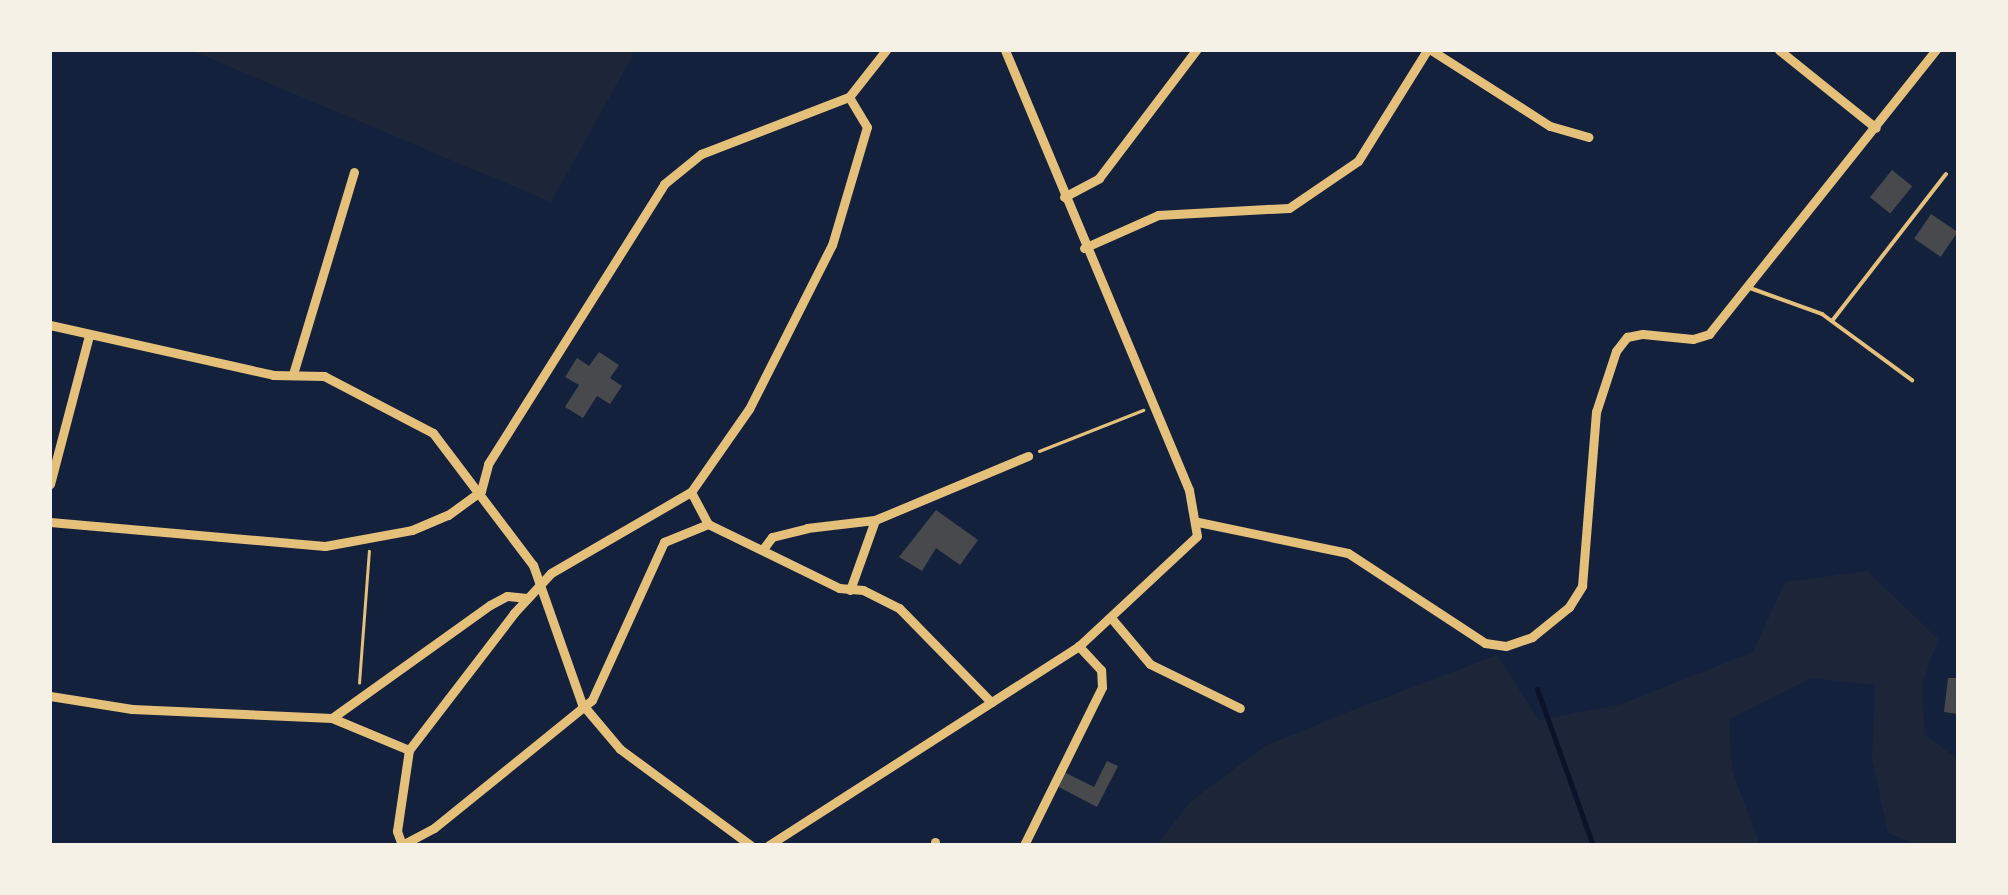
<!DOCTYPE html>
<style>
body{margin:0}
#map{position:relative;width:2008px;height:895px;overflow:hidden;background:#14213d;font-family:"IBM Plex Serif",serif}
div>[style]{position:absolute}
.green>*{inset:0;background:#1d2539}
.stream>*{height:5px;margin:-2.5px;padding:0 2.5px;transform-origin:2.5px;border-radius:2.5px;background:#0b132b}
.building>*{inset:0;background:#48494c;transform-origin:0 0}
.path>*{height:2.5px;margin:-1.25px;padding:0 1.25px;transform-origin:1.25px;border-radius:1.25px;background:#e5c07b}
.service>*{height:4px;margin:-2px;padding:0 2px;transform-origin:2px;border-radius:2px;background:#e5c07b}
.minor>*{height:9px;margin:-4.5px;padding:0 4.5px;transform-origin:4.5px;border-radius:4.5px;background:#e5c07b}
span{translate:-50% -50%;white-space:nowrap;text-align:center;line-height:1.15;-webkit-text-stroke:10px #f6f1e7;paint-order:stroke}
.frame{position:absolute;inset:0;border:52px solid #f6f1e7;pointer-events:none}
</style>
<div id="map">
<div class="green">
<i style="clip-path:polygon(190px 50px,630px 50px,633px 55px,551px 202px)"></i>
<i style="clip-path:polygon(1867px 571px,1938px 639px,1922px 685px,1925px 735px,1958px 760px,1958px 845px,1918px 845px,1888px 833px,1872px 759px,1875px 685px,1811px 678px,1729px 719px,1732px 770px,1760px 845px,1157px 845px,1191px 801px,1265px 746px,1353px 710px,1497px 655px,1539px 720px,1622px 704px,1753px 652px,1785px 582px)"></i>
</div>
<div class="stream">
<i style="left:1537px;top:689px;width:166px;rotate:70.3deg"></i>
</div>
<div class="building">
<i style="left:1892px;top:170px;width:26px;height:35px;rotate:39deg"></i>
<i style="left:1931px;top:214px;width:32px;height:30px;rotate:34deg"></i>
<i style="clip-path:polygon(599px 352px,619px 365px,610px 378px,622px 386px,610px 404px,597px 396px,583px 418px,565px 407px,579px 385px,565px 377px,577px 358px,589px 366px)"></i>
<i style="clip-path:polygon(936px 510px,978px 540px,960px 565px,936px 548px,922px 571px,899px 557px)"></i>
<i style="clip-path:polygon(1948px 678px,1958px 678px,1958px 714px,1944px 712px)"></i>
<i style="clip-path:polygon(1107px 761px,1118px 766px,1097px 807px,1055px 785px,1062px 771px,1094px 787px)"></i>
</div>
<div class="path">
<i style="left:1039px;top:451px;width:112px;rotate:-21.5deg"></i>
<i style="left:359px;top:683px;width:132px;rotate:-85.7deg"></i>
</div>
<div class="service">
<i style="left:1750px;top:288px;width:77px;rotate:19.9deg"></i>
<i style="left:1822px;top:314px;width:112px;rotate:36.3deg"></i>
<i style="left:1832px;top:321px;width:186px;rotate:-52.2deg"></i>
</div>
<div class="minor">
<i style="left:1431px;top:50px;width:141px;rotate:32.6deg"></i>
<i style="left:1550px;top:126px;width:40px;rotate:16deg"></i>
<i style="left:1779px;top:50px;width:124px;rotate:38.8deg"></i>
<i style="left:1064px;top:197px;width:40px;rotate:-28deg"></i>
<i style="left:1099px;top:178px;width:161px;rotate:-52.8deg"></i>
<i style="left:1084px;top:248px;width:81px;rotate:-24deg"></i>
<i style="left:1158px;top:215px;width:131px;rotate:-3.1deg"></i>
<i style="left:1289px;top:208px;width:83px;rotate:-34.3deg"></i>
<i style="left:1358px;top:161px;width:131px;rotate:-58.1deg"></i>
<i style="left:50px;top:325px;width:229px;rotate:12.6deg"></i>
<i style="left:273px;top:375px;width:51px;rotate:1.1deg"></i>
<i style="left:324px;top:376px;width:123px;rotate:27.6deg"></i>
<i style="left:433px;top:433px;width:166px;rotate:52.9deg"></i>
<i style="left:533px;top:565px;width:147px;rotate:70.6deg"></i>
<i style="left:582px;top:704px;width:59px;rotate:49.8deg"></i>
<i style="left:620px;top:749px;width:162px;rotate:36.4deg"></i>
<i style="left:293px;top:374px;width:211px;rotate:-73.2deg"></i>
<i style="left:50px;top:484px;width:154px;rotate:-75.3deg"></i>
<i style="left:481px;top:491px;width:28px;rotate:-75deg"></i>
<i style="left:488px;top:464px;width:331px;rotate:-57.8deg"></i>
<i style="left:664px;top:184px;width:48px;rotate:-39deg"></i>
<i style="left:701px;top:154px;width:159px;rotate:-21.1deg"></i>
<i style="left:849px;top:97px;width:60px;rotate:-51.8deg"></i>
<i style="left:691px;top:492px;width:36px;rotate:62deg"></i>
<i style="left:708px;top:524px;width:146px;rotate:26deg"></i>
<i style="left:839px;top:588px;width:24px;rotate:5deg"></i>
<i style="left:863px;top:590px;width:40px;rotate:26.6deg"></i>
<i style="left:899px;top:608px;width:132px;rotate:45.6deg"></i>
<i style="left:50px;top:522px;width:276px;rotate:5deg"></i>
<i style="left:325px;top:546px;width:88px;rotate:-10.4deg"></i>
<i style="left:412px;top:530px;width:39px;rotate:-23deg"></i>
<i style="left:448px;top:515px;width:41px;rotate:-36deg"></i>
<i style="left:1198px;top:522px;width:153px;rotate:11.7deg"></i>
<i style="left:1348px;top:553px;width:164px;rotate:33.3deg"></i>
<i style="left:1485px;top:643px;width:21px;rotate:8deg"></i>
<i style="left:1506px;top:646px;width:28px;rotate:-19deg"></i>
<i style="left:1532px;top:637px;width:48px;rotate:-39deg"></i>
<i style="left:1569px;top:607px;width:25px;rotate:-58deg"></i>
<i style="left:1582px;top:586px;width:175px;rotate:-85.4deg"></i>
<i style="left:1596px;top:412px;width:64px;rotate:-71.8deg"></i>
<i style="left:1616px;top:351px;width:18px;rotate:-52deg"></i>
<i style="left:1627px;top:337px;width:16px;rotate:-11deg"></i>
<i style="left:1643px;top:334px;width:50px;rotate:5.7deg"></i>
<i style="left:1693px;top:339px;width:17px;rotate:-17deg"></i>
<i style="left:1709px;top:334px;width:364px;rotate:-51.4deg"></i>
<i style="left:763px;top:549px;width:15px;rotate:-53deg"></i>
<i style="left:772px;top:537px;width:36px;rotate:-14deg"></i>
<i style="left:807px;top:528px;width:68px;rotate:-6.7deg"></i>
<i style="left:875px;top:520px;width:166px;rotate:-22.7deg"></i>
<i style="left:850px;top:590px;width:74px;rotate:-70.3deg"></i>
<i style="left:1112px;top:619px;width:59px;rotate:49.8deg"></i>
<i style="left:1150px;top:664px;width:100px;rotate:26.1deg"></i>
<i style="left:50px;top:696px;width:83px;rotate:9deg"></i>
<i style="left:132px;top:709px;width:200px;rotate:2.6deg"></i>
<i style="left:332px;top:718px;width:83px;rotate:22.6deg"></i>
<i style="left:332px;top:718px;width:194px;rotate:-35.6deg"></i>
<i style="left:490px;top:605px;width:19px;rotate:-28deg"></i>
<i style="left:507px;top:596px;width:20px;rotate:6deg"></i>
<i style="left:402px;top:845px;width:15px;rotate:-110deg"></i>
<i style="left:397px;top:831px;width:82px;rotate:-81.6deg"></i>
<i style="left:409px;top:750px;width:173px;rotate:-52.5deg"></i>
<i style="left:514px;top:613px;width:54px;rotate:-47.2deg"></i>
<i style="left:551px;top:573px;width:162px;rotate:-30.1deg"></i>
<i style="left:691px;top:492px;width:101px;rotate:-55.1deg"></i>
<i style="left:749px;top:409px;width:184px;rotate:-63.2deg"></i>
<i style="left:832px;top:245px;width:123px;rotate:-73.5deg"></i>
<i style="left:867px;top:127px;width:35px;rotate:-121deg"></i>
<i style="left:402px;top:845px;width:36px;rotate:-28deg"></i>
<i style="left:434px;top:828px;width:203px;rotate:-39deg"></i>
<i style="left:592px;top:700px;width:174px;rotate:-65.5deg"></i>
<i style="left:664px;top:542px;width:48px;rotate:-22.2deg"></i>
<i style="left:769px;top:845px;width:368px;rotate:-32.7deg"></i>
<i style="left:1079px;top:646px;width:161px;rotate:-43deg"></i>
<i style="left:1197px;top:536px;width:47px;rotate:-99.9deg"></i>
<i style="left:1189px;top:490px;width:477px;rotate:-112.7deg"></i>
<i style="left:935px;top:845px;width:3px;rotate:-90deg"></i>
<i style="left:1024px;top:845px;width:176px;rotate:-63.7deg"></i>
<i style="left:1102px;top:687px;width:17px;rotate:-93deg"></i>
<i style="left:1101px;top:670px;width:33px;rotate:-133deg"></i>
</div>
<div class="frame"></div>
</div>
